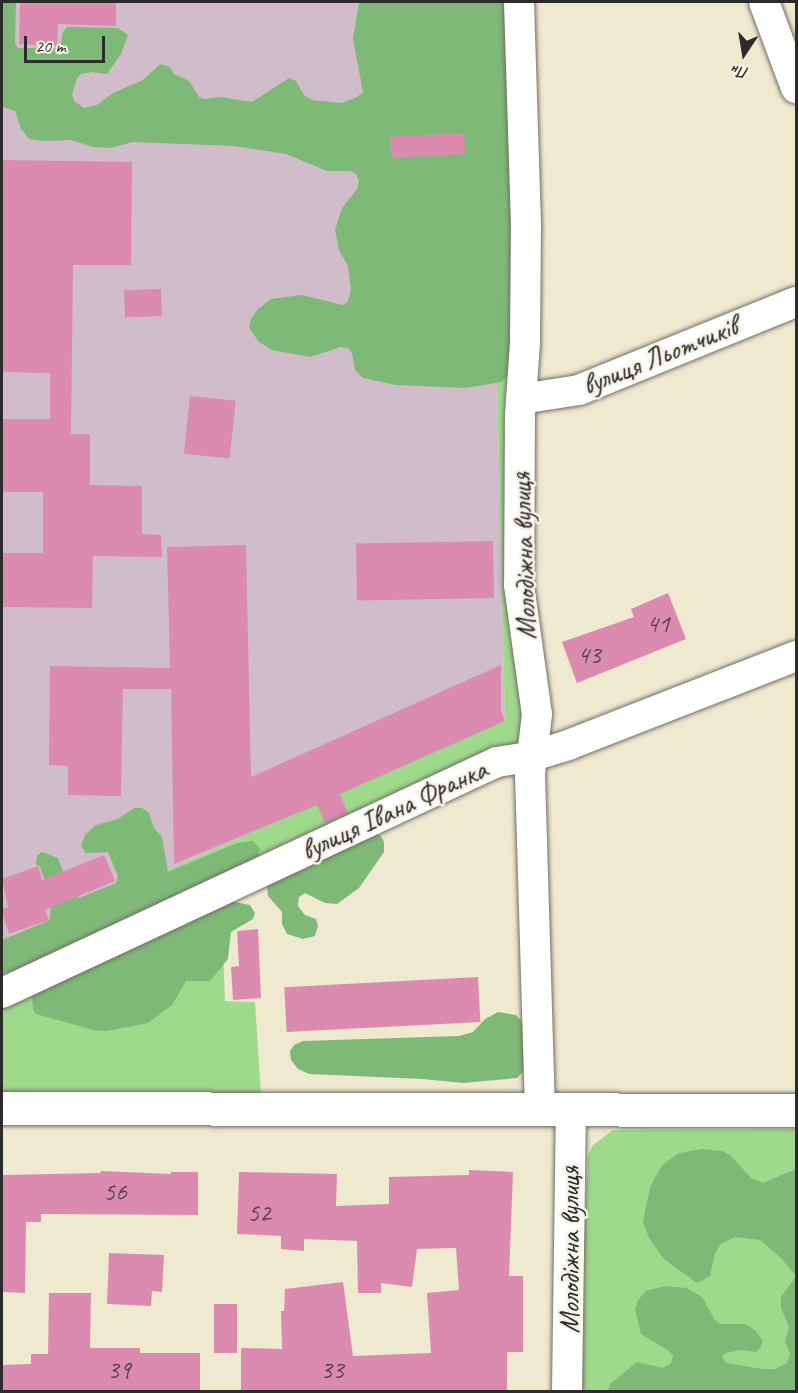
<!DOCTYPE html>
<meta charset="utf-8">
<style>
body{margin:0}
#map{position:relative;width:798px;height:1393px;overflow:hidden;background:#efe9d0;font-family:Caveat,sans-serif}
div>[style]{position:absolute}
.industrial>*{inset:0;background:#d1bdc9}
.green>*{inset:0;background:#9fd98c}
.forest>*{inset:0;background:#7fb978}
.building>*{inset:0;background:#db8bb0;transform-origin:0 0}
.roads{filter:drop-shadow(0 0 2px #706e65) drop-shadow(0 0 2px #706e65)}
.street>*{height:30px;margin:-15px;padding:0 15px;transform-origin:15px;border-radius:15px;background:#fff}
.secondary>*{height:33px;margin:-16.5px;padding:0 16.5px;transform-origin:16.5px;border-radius:16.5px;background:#fff}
span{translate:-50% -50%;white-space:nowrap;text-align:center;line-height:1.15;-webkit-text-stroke:5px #f7f3e8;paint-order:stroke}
.number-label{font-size:26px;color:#57434c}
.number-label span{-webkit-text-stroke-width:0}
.street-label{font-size:28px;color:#2b2b2b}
.frame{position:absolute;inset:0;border:3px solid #2b2b2b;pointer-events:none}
.north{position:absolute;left:714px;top:24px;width:60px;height:60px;-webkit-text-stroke:4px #f7f3e8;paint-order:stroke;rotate:192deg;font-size:16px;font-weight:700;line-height:24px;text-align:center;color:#2b2b2b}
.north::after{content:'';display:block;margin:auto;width:21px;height:27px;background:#2b2b2b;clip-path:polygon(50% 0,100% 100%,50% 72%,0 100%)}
.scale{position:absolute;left:24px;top:36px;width:81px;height:27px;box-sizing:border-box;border:3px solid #2b2b2b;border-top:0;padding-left:8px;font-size:18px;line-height:21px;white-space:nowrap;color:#2b2b2b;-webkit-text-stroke:4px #f7f3e8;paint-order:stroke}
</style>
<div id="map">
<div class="industrial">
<i style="clip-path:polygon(2px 2px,488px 2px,505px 721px,2px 944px)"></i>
</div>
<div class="green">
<i style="clip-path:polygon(488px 2px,529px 742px,2px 983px,2px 944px,505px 720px)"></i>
<i style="clip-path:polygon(221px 899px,225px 1001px,255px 1002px,261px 1096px,2px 1097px,2px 1001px)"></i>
<i style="clip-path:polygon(796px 1129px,796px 1391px,578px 1392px,588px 1155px,593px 1145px,613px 1130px)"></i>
</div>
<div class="forest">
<i style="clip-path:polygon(2px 2px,16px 2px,15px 44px,18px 48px,60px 48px,63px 32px,67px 27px,118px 28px,128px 35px,121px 54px,107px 74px,92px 72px,81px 74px,77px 78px,72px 94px,74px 101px,84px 108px,97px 105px,113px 93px,143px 80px,160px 64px,170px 67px,174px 74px,189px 81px,199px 97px,204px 99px,221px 97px,252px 102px,289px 78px,296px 81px,304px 95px,312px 100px,342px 103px,357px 97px,363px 92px,353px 39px,359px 2px,510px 2px,511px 372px,501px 382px,466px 388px,396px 385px,363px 378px,355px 370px,352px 353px,348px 348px,341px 347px,310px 357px,272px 350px,259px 342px,249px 328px,251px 319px,258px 309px,271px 299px,302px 295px,343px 305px,348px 301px,351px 290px,348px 266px,339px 250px,335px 230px,342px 208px,357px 189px,359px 181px,356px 174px,350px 171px,327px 171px,286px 154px,234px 146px,133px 142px,110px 148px,93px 147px,71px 140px,44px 141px,29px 139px,21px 129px,15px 111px,2px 107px)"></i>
<i style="clip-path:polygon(134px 808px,142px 808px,149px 813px,154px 828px,162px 837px,168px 872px,237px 843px,253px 841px,260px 849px,257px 857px,247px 867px,20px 970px,2px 973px,2px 940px,50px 920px,51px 897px,40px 867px,36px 864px,37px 856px,42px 852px,58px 858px,64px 874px,79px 898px,116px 883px,118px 876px,108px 852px,85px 853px,81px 845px,85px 835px,96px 825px,118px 819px)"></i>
<i style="clip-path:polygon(376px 834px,381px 836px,384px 842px,384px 852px,359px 888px,337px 904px,325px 903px,305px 893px,299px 897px,298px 906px,305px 915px,316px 919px,318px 926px,315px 936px,303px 939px,287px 934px,282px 924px,282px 912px,268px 896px,267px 886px)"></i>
<i style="clip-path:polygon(230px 901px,250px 905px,255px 913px,253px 919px,231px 932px,228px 959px,210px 981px,186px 981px,172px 1005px,148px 1023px,107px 1031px,93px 1030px,36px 1014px,33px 1010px,32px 997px,39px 990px)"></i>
<i style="clip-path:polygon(498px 1012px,516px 1015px,523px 1023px,524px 1071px,517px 1078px,463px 1083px,423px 1079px,309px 1074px,298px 1069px,291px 1060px,290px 1051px,294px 1045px,303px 1041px,459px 1036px,473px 1032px,485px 1019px)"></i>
<i style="clip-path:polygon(702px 1149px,722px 1151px,730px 1155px,751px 1178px,763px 1183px,796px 1169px,796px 1391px,608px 1391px,610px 1384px,637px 1362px,663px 1368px,671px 1363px,673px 1355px,669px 1351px,641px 1334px,635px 1309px,638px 1300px,646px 1291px,665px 1286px,686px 1288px,702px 1297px,715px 1320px,720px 1324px,745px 1324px,756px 1331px,763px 1341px,760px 1348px,756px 1352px,740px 1350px,726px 1353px,722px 1356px,726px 1363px,762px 1369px,775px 1369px,787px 1363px,790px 1354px,785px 1342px,789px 1327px,781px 1308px,781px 1297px,796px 1276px,781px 1258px,760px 1240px,735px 1237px,721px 1244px,715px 1253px,710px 1276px,697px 1283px,664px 1259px,649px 1238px,643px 1222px,650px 1187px,662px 1165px,679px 1153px)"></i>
</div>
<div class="building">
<i style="clip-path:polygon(20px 2px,116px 2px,116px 26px,58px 24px,57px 46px,19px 44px)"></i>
<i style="left:464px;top:133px;width:21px;height:74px;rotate:87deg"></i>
<i style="clip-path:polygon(2px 160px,132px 162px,131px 265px,73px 265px,71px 434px,90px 434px,90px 485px,142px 486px,142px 534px,161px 535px,162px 557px,93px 556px,92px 608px,2px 607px,2px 553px,43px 553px,43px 492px,2px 492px,2px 419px,50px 419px,50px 373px,2px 372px)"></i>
<i style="left:161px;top:289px;width:27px;height:37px;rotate:88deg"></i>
<i style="left:190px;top:396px;width:46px;height:58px;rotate:6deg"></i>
<i style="left:493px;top:541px;width:57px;height:137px;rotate:89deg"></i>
<i style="clip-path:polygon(246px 545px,251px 777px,501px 665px,501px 711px,505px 721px,340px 794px,348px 813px,325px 823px,317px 805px,174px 864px,171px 689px,123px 689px,121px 796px,68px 795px,68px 766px,49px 765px,50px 666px,170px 668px,167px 547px)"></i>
<i style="clip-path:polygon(668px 593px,686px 639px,577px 683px,562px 642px,634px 617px,631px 609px)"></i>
<i style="clip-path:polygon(104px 855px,115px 881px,45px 910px,49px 920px,9px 934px,2px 913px,2px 909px,8px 907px,2px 879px,38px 866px,42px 880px)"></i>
<i style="clip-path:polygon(258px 929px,261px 998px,233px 1000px,231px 967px,239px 966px,237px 931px)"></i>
<i style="left:478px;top:977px;width:45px;height:194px;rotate:87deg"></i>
<i style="clip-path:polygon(469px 1170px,513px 1172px,509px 1276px,523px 1276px,523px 1352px,507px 1352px,507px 1392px,241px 1392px,241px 1348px,282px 1349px,281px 1311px,284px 1311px,285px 1289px,343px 1282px,353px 1356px,431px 1353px,427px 1293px,459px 1290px,456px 1248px,417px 1249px,412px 1287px,381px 1283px,381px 1293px,358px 1293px,357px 1241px,304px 1239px,304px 1251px,281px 1249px,281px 1236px,237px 1234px,239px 1172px,337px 1174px,336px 1206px,389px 1204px,389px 1177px,469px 1175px)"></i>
<i style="clip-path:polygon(101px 1171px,171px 1174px,171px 1172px,198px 1172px,198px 1215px,41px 1214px,41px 1222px,26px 1222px,25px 1293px,2px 1292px,2px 1175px,100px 1173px)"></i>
<i style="clip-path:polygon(109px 1253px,164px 1255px,162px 1292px,152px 1291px,151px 1306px,107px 1304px)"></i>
<i style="clip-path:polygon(49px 1293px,91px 1293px,90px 1348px,140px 1348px,140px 1353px,200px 1353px,200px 1392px,2px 1392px,2px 1365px,31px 1364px,31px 1354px,48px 1354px)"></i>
<i style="left:214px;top:1304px;width:23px;height:49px"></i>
</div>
<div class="roads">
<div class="street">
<i style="left:519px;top:2px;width:223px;rotate:88.2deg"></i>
<i style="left:526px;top:225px;width:117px;rotate:90.5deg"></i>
<i style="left:525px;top:342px;width:73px;rotate:93.9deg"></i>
<i style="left:520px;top:415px;width:170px;rotate:90.3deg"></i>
<i style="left:519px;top:585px;width:130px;rotate:82.1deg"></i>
<i style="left:537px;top:714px;width:60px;rotate:96.7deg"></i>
<i style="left:530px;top:774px;width:335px;rotate:88.3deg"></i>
<i style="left:764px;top:2px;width:92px;rotate:69.6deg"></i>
<i style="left:521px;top:399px;width:59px;rotate:-8.8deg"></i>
<i style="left:579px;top:390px;width:234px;rotate:-22.1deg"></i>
<i style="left:2px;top:993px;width:546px;rotate:-25.02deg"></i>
<i style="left:497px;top:762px;width:36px;rotate:-9deg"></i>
<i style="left:533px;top:756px;width:37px;rotate:-17deg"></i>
<i style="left:568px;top:745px;width:245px;rotate:-21.3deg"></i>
<i style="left:567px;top:1392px;width:283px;rotate:-89.2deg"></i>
</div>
<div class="secondary">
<i style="left:2px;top:1108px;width:794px;rotate:0.14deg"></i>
</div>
</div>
<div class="number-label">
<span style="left:658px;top:624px">41</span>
<span style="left:589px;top:655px">43</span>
<span style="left:115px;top:1192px">56</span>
<span style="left:259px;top:1213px">52</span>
<span style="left:119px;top:1370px">39</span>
<span style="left:332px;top:1370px">33</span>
</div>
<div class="street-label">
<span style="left:660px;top:356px;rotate:-22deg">вулиця Льотчиків</span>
<span style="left:524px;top:556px;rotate:-92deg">Молодіжна вулиця</span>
<span style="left:394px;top:810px;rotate:-25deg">вулиця Івана Франка</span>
<span style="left:570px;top:1250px;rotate:-90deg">Молодіжна вулиця</span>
</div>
<div class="frame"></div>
<div class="north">Пн</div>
<div class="scale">20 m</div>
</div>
